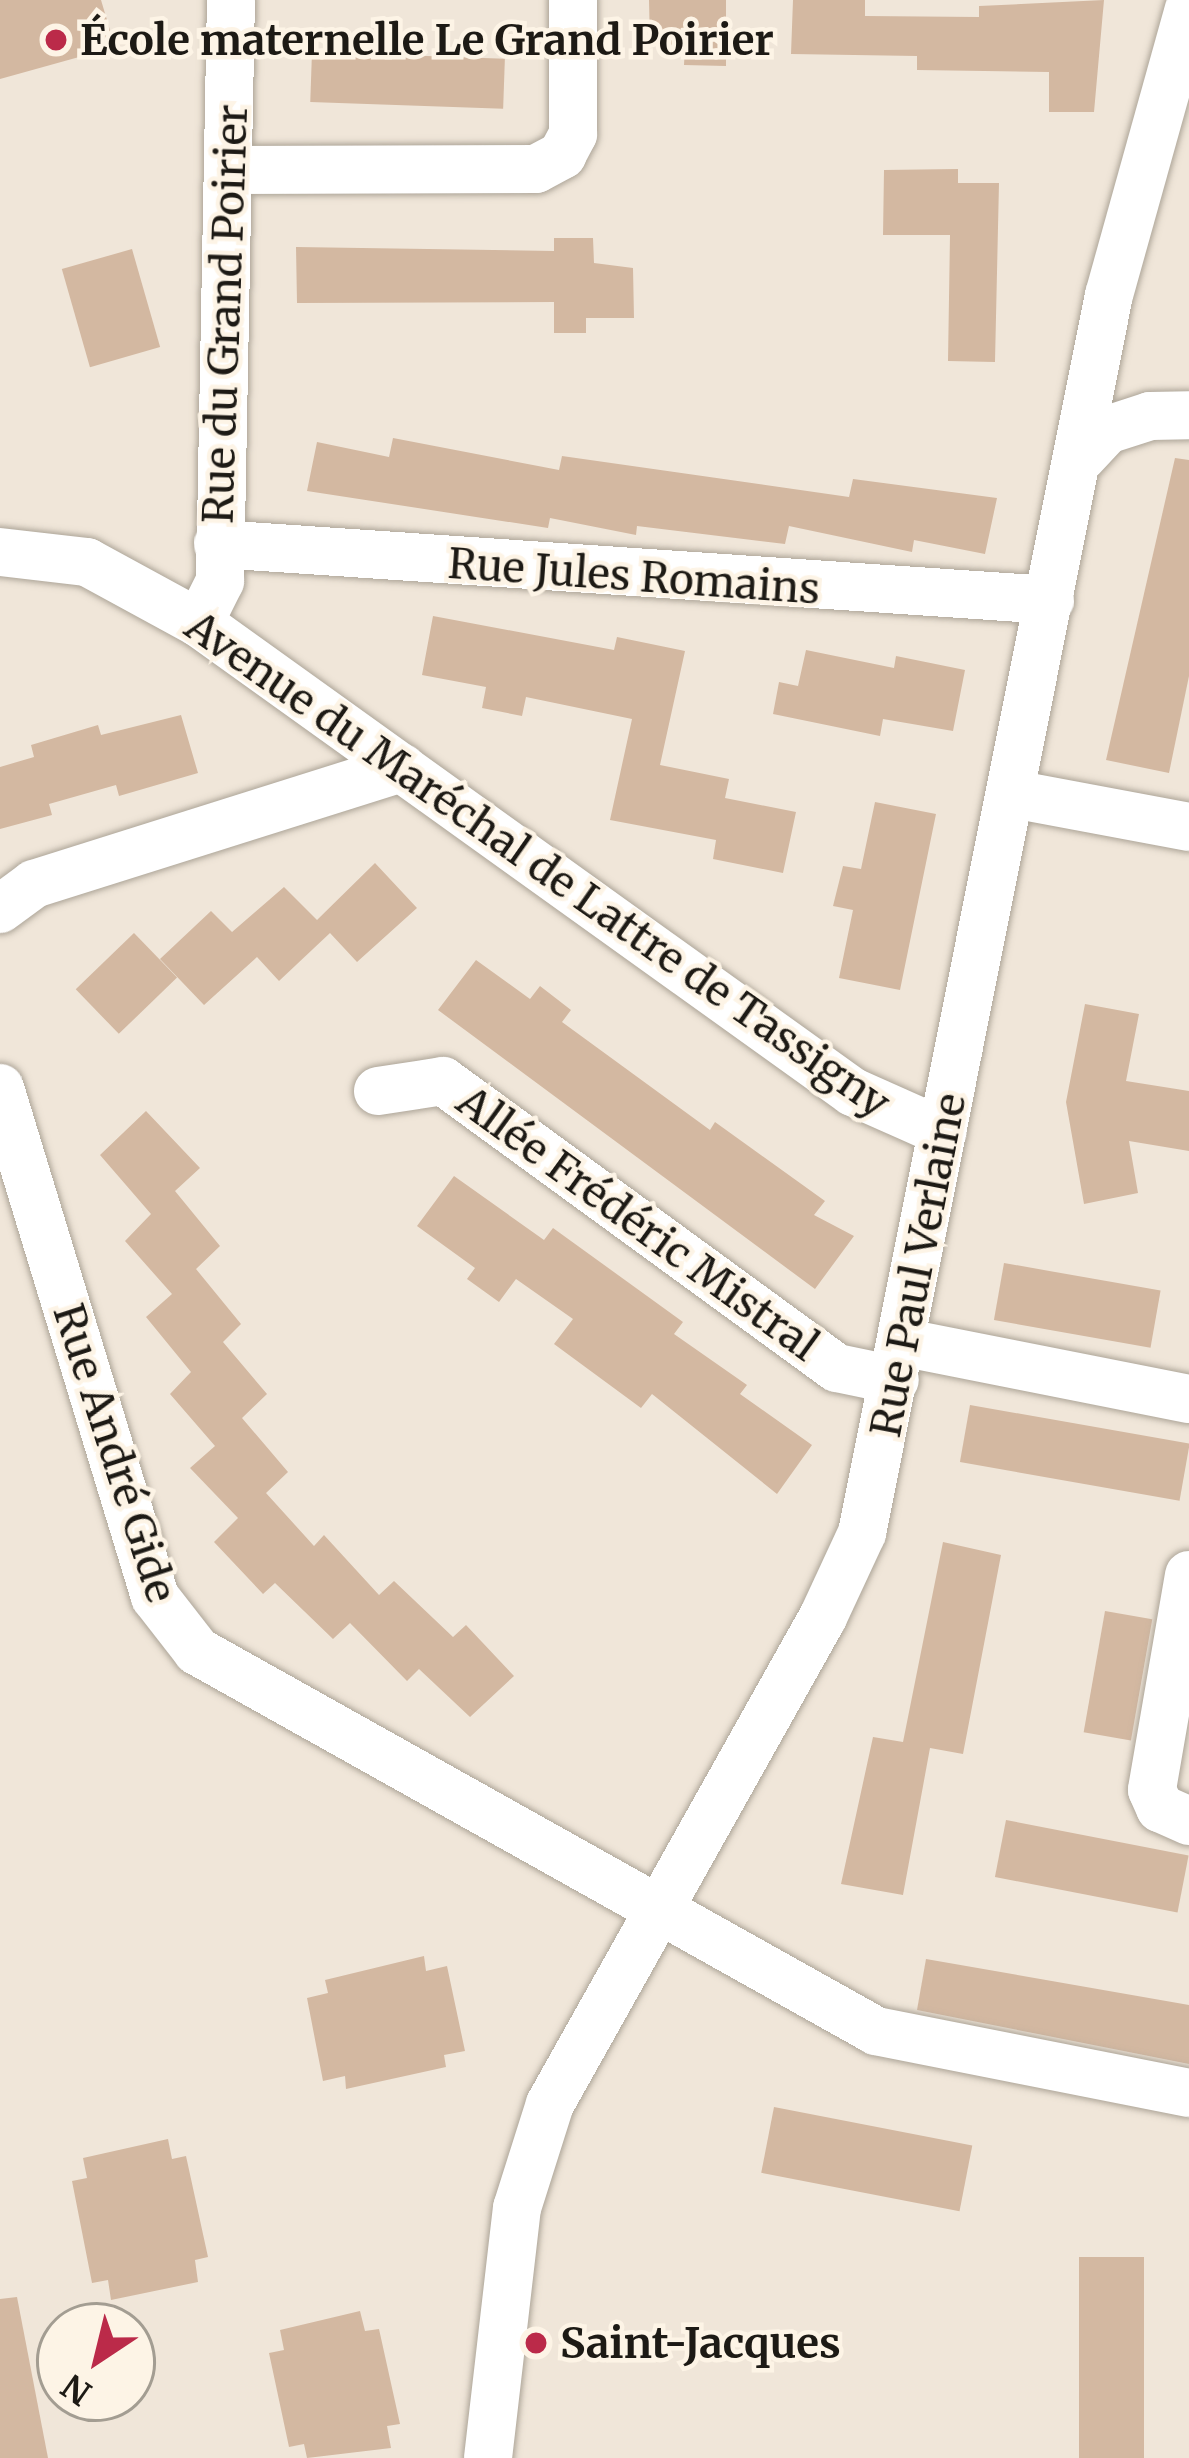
<!DOCTYPE html>
<meta charset="utf-8">
<style>
body{margin:0}
#map{position:relative;width:1189px;height:2458px;overflow:hidden;background:#f0e6d9;font-family:Merriweather,serif}
div>[style]{position:absolute}
.building>*{inset:0;background:#d3b8a1;transform-origin:0 0}
.roads{filter:drop-shadow(0 0 3px #ada598) drop-shadow(0 0 3px #ada598)}
.street>*{height:48px;margin:-24px;padding:0 24px;transform-origin:24px;border-radius:24px;background:#fff}
.dots>*{width:33px;height:33px;translate:-50% -50%;box-sizing:border-box;border:6px solid #fdf4e6;border-radius:50%}
span{translate:-50% -50%;white-space:nowrap;text-align:center;line-height:1.15;-webkit-text-stroke:9px #fdf4e6;paint-order:stroke}
.poi-label{font-size:42px;color:#1d1a15;font-weight:700}
.left{translate:0 -50%;text-align:left}
.street-label{font-size:42px;color:#1d1a15}
.north{position:absolute;left:36px;top:2302px;width:120px;height:120px;box-sizing:border-box;background:#fdf4e6;border:3px solid #a39d92;border-radius:50%;rotate:215deg;font-size:33px;font-weight:700;line-height:48px;text-align:center;color:#1d1a15}
.north::after{content:'';display:block;margin:auto;width:42px;height:54px;background:#bb2a49;clip-path:polygon(50% 0,100% 100%,50% 72%,0 100%)}
</style>
<div id="map">
<div class="building">
<i style="clip-path:polygon(0 0,101px 0,115px 47px,0 79px)"></i>
<i style="clip-path:polygon(649px 0,726px 0,726px 66px,684px 65px,685px 45px,650px 44px)"></i>
<i style="clip-path:polygon(793px 0,865px 0,865px 16px,979px 17px,979px 6px,1104px 0,1094px 112px,1049px 112px,1049px 72px,917px 70px,917px 56px,791px 54px)"></i>
<i style="left:312px;top:52px;width:193px;height:50px;rotate:2deg"></i>
<i style="clip-path:polygon(958px 169px,958px 183px,999px 183px,995px 362px,948px 361px,950px 235px,883px 235px,884px 170px)"></i>
<i style="clip-path:polygon(554px 238px,593px 238px,594px 263px,633px 268px,634px 318px,586px 318px,586px 333px,554px 333px,554px 302px,297px 303px,296px 247px,554px 251px)"></i>
<i style="left:132px;top:249px;width:102px;height:73px;rotate:74deg"></i>
<i style="clip-path:polygon(393px 438px,559px 470px,562px 456px,849px 497px,853px 479px,997px 498px,985px 554px,914px 540px,912px 552px,789px 526px,785px 544px,637px 526px,636px 535px,550px 518px,548px 528px,307px 491px,317px 442px,389px 457px)"></i>
<i style="clip-path:polygon(1175px 458px,1189px 460px,1189px 676px,1169px 773px,1106px 760px)"></i>
<i style="clip-path:polygon(433px 616px,614px 650px,617px 637px,685px 651px,660px 765px,729px 779px,725px 798px,796px 812px,783px 873px,713px 859px,716px 840px,610px 820px,632px 719px,526px 697px,522px 716px,482px 708px,486px 687px,422px 675px)"></i>
<i style="clip-path:polygon(806px 650px,894px 668px,896px 656px,965px 670px,953px 731px,883px 719px,880px 736px,773px 714px,779px 682px,798px 686px)"></i>
<i style="clip-path:polygon(181px 715px,198px 773px,119px 796px,116px 785px,49px 804px,52px 815px,0 829px,0 767px,34px 757px,31px 745px,98px 725px,101px 735px)"></i>
<i style="clip-path:polygon(875px 802px,936px 814px,900px 990px,839px 978px,853px 910px,833px 906px,843px 866px,861px 869px)"></i>
<i style="clip-path:polygon(375px 863px,417px 908px,357px 962px,330px 933px,279px 981px,257px 957px,204px 1005px,160px 959px,211px 911px,232px 932px,284px 887px,317px 920px)"></i>
<i style="left:134px;top:933px;width:62px;height:81px;rotate:46deg"></i>
<i style="clip-path:polygon(476px 960px,530px 999px,540px 986px,571px 1010px,562px 1022px,710px 1130px,715px 1122px,825px 1201px,814px 1215px,854px 1236px,815px 1289px,438px 1010px)"></i>
<i style="clip-path:polygon(1085px 1004px,1139px 1014px,1126px 1081px,1189px 1091px,1189px 1151px,1129px 1141px,1138px 1193px,1084px 1204px,1066px 1102px)"></i>
<i style="clip-path:polygon(146px 1111px,200px 1168px,175px 1191px,220px 1246px,196px 1269px,241px 1324px,223px 1342px,267px 1394px,242px 1418px,288px 1472px,266px 1493px,314px 1546px,324px 1535px,379px 1595px,394px 1581px,453px 1637px,466px 1625px,514px 1676px,470px 1717px,419px 1669px,407px 1681px,350px 1623px,333px 1639px,275px 1583px,263px 1594px,214px 1542px,238px 1518px,190px 1468px,215px 1446px,170px 1394px,191px 1372px,146px 1317px,172px 1294px,125px 1241px,151px 1214px,100px 1155px)"></i>
<i style="clip-path:polygon(454px 1176px,544px 1240px,553px 1228px,683px 1322px,674px 1334px,747px 1385px,740px 1394px,812px 1445px,777px 1494px,652px 1394px,641px 1408px,554px 1344px,573px 1319px,516px 1279px,499px 1302px,467px 1279px,475px 1268px,417px 1226px)"></i>
<i style="left:1004px;top:1263px;width:159px;height:58px;rotate:10deg"></i>
<i style="left:970px;top:1405px;width:223px;height:58px;rotate:10deg"></i>
<i style="clip-path:polygon(943px 1542px,1001px 1555px,963px 1754px,930px 1748px,903px 1895px,841px 1884px,873px 1737px,903px 1742px)"></i>
<i style="left:1105px;top:1611px;width:48px;height:123px;rotate:10deg"></i>
<i style="left:1006px;top:1820px;width:186px;height:58px;rotate:11deg"></i>
<i style="clip-path:polygon(424px 1956px,426px 1971px,447px 1966px,465px 2051px,444px 2055px,446px 2067px,346px 2089px,345px 2076px,323px 2081px,307px 1998px,328px 1993px,325px 1980px)"></i>
<i style="clip-path:polygon(926px 1959px,1189px 2005px,1189px 2064px,917px 2010px)"></i>
<i style="left:774px;top:2107px;width:202px;height:67px;rotate:11deg"></i>
<i style="clip-path:polygon(168px 2139px,172px 2159px,186px 2156px,208px 2257px,195px 2260px,198px 2282px,111px 2300px,108px 2280px,92px 2283px,72px 2181px,87px 2178px,83px 2158px)"></i>
<i style="left:1144px;top:2257px;width:201px;height:65px;rotate:90deg"></i>
<i style="clip-path:polygon(17px 2297px,48px 2458px,0 2458px,0 2299px)"></i>
<i style="clip-path:polygon(360px 2311px,365px 2331px,379px 2329px,400px 2424px,387px 2426px,391px 2448px,307px 2458px,304px 2444px,289px 2447px,269px 2353px,284px 2350px,280px 2330px)"></i>
</div>
<div class="roads">
<div class="street">
<i style="left:232px;top:170px;width:304px;rotate:-0.2deg"></i>
<i style="left:536px;top:169px;width:30px;rotate:-28deg"></i>
<i style="left:562px;top:155px;width:24px;rotate:-62deg"></i>
<i style="left:573px;top:134px;width:134px;rotate:-90deg"></i>
<i style="left:1082px;top:457px;width:37px;rotate:-47deg"></i>
<i style="left:1107px;top:430px;width:45px;rotate:-18deg"></i>
<i style="left:1150px;top:416px;width:39px;rotate:-1deg"></i>
<i style="left:218px;top:544px;width:834px;rotate:3.85deg"></i>
<i style="left:0;top:552px;width:88px;rotate:6.6deg"></i>
<i style="left:87px;top:562px;width:128px;rotate:28.6deg"></i>
<i style="left:199px;top:623px;width:805px;rotate:35.65deg"></i>
<i style="left:853px;top:1092px;width:98px;rotate:24deg"></i>
<i style="left:199px;top:623px;width:47px;rotate:-63.4deg"></i>
<i style="left:220px;top:581px;width:581px;rotate:-88.92deg"></i>
<i style="left:1013px;top:794px;width:179px;rotate:10.6deg"></i>
<i style="left:0;top:909px;width:42px;rotate:-36.3deg"></i>
<i style="left:34px;top:884px;width:386px;rotate:-17.5deg"></i>
<i style="left:0;top:1088px;width:532px;rotate:73.06deg"></i>
<i style="left:155px;top:1597px;width:68px;rotate:52.1deg"></i>
<i style="left:197px;top:1651px;width:778px;rotate:29.23deg"></i>
<i style="left:876px;top:2031px;width:319px;rotate:11.2deg"></i>
<i style="left:378px;top:1091px;width:66px;rotate:-8.7deg"></i>
<i style="left:443px;top:1081px;width:487px;rotate:36.1deg"></i>
<i style="left:837px;top:1368px;width:59px;rotate:11.7deg"></i>
<i style="left:901px;top:1342px;width:294px;rotate:11.2deg"></i>
<i style="left:1189px;top:1575px;width:218px;rotate:99.8deg"></i>
<i style="left:1152px;top:1790px;width:20px;rotate:66deg"></i>
<i style="left:1160px;top:1808px;width:32px;rotate:24deg"></i>
<i style="left:488px;top:2458px;width:252px;rotate:-83.4deg"></i>
<i style="left:517px;top:2208px;width:109px;rotate:-72.4deg"></i>
<i style="left:550px;top:2104px;width:558px;rotate:-60.73deg"></i>
<i style="left:823px;top:1617px;width:93px;rotate:-65.1deg"></i>
<i style="left:862px;top:1533px;width:1262px;rotate:-78.72deg"></i>
<i style="left:1109px;top:295px;width:297px;rotate:-74.4deg"></i>
</div>
</div>
<div class="dots">
<i style="left:56px;top:40px;background:#bb2a49"></i>
<i style="left:536px;top:2343px;background:#bb2a49"></i>
</div>
<div class="poi-label">
<span class="left" style="left:80px;top:40px">École maternelle Le Grand Poirier</span>
<span class="left" style="left:560px;top:2343px">Saint-Jacques</span>
</div>
<div class="street-label">
<span style="left:225px;top:314px;rotate:-88deg">Rue du Grand Poirier</span>
<span style="left:634px;top:576px;rotate:4deg">Rue Jules Romains</span>
<span style="left:538px;top:864px;rotate:35deg">Avenue du Maréchal de Lattre de Tassigny</span>
<span style="left:638px;top:1223px;rotate:36deg">Allée Frédéric Mistral</span>
<span style="left:918px;top:1265px;rotate:-79deg">Rue Paul Verlaine</span>
<span style="left:115px;top:1453px;rotate:72deg">Rue André Gide</span>
</div>
<div class="north">N</div>
</div>
